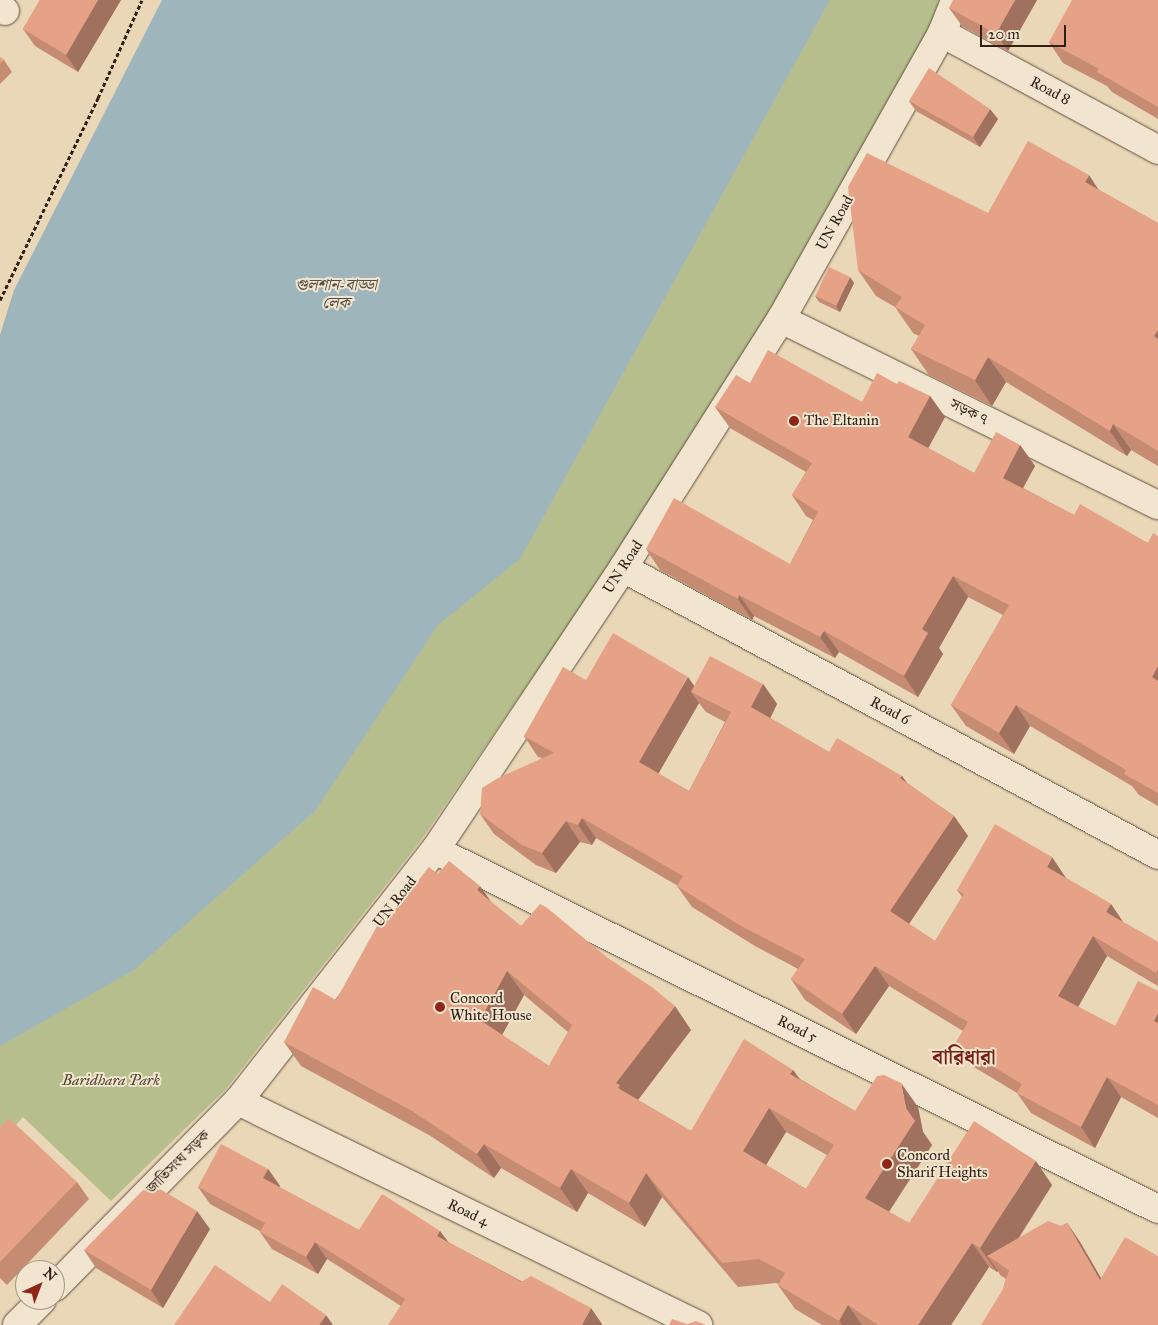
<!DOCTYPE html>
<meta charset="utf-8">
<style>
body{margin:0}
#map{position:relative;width:1158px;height:1325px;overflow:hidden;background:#e9d7b7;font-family:"IM FELL Great Primer","Noto Serif Bengali",serif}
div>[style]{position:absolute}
.green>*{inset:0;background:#b7be8e}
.water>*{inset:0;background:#9eb6bb}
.path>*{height:3px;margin-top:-1.5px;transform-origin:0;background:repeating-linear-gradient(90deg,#332015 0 4px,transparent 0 6.5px)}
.roads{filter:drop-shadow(0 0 1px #604e3e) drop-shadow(0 0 1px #604e3e)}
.minor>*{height:28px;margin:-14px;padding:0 14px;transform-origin:14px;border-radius:14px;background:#f1e5d0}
.wall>*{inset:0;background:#c58b73}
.shaded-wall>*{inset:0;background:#a0715e}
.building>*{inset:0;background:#e5a286;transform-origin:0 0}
.dots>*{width:14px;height:14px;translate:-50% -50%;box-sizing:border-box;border:2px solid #f1e5d0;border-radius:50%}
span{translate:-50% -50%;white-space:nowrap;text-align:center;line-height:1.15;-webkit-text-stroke:4px #f1e5d0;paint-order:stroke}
.street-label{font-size:15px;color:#332015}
.poi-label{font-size:15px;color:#332015}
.left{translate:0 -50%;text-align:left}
.park-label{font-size:15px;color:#544833;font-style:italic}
.water-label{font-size:16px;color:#534d47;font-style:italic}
.district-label{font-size:20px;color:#7a1f14;font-weight:700}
.north{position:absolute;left:15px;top:1260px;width:50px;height:50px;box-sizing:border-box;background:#f1e5d0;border:1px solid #a59685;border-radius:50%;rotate:43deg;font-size:14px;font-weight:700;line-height:20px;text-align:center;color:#332015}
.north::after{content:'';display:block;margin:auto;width:18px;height:22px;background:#8f2418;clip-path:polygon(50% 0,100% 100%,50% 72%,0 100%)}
.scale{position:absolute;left:980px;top:25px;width:86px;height:22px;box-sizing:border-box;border:2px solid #332015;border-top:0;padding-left:6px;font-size:15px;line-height:18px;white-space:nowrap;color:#332015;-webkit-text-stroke:4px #f1e5d0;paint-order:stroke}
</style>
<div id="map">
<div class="green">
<i style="clip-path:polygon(822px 0,939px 0,929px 28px,771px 313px,606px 570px,422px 839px,226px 1089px,111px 1201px,23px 1117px,0 1143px,0 1044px)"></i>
</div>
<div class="water">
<i style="clip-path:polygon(162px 0,830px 0,520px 559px,438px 625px,315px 811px,134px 970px,0 1046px,0 335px,14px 290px)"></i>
</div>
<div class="path">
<i style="left:0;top:300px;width:225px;rotate:-64.1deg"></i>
<i style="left:98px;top:98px;width:107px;rotate:-65.8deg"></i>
</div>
<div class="roads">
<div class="minor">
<i style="left:0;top:6px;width:7px;rotate:45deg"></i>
<i style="left:942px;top:33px;width:246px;rotate:28.4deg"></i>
<i style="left:781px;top:319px;width:420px;rotate:26.3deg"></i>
<i style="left:623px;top:568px;width:607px;rotate:28.21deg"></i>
<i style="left:435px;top:850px;width:807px;rotate:26.41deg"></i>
<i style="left:238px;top:1101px;width:512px;rotate:25.96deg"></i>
<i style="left:55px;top:1287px;width:261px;rotate:-45.5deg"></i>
<i style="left:238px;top:1101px;width:319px;rotate:-51.9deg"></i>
<i style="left:435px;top:850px;width:339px;rotate:-56.3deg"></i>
<i style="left:623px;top:568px;width:295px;rotate:-57.6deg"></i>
<i style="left:781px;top:319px;width:328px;rotate:-60.6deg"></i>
<i style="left:942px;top:33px;width:35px;rotate:-68deg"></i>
<i style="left:17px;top:1325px;width:35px;rotate:-45deg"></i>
</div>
</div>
<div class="wall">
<i style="clip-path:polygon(40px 0,121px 0,78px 72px,35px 46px,23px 29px)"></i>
<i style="clip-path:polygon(1037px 0,1008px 51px,962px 26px,949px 8px)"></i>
<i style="clip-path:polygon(1158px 0,1158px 119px,1112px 92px,1107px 86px,1063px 63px,1049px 42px)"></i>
<i style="clip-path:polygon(0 57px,4px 60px,12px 72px,0 84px)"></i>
<i style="clip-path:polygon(909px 101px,998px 119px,980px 147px,916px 111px)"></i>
<i style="clip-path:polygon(1099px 190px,1158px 223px,1158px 466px,1131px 450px,1127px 456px,1006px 382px,992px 406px,929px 375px,911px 349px,919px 336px,913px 333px,895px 307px,876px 296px,858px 270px,988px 213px)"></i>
<i style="clip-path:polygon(854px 283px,840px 312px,819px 302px,815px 296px)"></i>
<i style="clip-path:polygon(750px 383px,862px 402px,897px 384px,930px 396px,945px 417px,928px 448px,974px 473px,1020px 445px,1035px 466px,1023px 488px,1074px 515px,1148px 543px,1158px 536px,1158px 806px,1139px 795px,1132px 786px,1030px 726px,1014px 754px,966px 726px,951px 705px,1003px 615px,968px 597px,939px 648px,943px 654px,918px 697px,839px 652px,835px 658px,754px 616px,752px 620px,660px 570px,646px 549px,790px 564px,813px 520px,806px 516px,792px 495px,806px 472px,730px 428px,715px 407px)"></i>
<i style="clip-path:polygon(evenodd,586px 680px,694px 686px,763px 684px,777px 704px,770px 718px,829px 752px,902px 776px,907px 783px,954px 816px,968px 836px,909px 924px,935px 941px,962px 897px,957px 890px,1066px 878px,1111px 904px,1123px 922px,1158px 942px,1158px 986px,1107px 956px,1078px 1007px,1115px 1026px,1158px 991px,1158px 1118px,1121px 1097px,1095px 1148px,1031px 1113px,1017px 1093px,969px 1064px,955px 1044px,963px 1031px,889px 986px,856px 1034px,805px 1000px,791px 979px,798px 969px,755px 946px,692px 907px,677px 886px,678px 886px,596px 838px,592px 845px,580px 842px,556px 873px,536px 865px,494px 834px,480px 814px,542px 758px,538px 757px,524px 736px,586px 680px,699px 703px,706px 712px,725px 722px,689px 791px,658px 774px,699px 703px)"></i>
<i style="clip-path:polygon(evenodd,438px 874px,491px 902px,521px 926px,691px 1030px,638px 1100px,691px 1131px,793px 1070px,800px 1079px,855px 1111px,918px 1107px,923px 1132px,932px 1145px,889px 1212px,909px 1223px,1052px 1185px,1019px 1238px,1061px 1226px,1067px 1223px,1080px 1242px,1101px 1278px,1158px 1325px,1003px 1289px,1006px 1279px,1000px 1275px,998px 1271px,997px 1272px,989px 1267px,951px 1325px,822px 1325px,795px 1309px,778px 1285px,779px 1284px,776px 1283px,738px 1287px,662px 1197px,645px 1227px,588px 1193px,577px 1212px,501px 1168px,494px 1178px,429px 1135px,301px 1066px,284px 1042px,336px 1000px,386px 921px,438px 874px,524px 995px,568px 1032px,549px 1066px,502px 1035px,524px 995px,438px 874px,786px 1132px,827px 1155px,806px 1189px,766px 1165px,786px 1132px)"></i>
<i style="clip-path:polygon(0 1128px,77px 1182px,89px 1199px,7px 1285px,0 1278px)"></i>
<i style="clip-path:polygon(268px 1169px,280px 1186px,279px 1187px,359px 1230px,440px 1231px,448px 1242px,602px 1324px,401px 1306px,327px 1259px,318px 1274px,272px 1249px,260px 1232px,260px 1231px,210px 1204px,198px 1187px)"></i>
<i style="clip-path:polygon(210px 1229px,163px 1308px,96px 1268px,84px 1250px)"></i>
</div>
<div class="shaded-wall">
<i style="clip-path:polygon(98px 0,121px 0,78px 72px,66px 55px)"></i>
<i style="clip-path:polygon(1015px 0,1037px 0,1008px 51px,996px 34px)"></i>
<i style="clip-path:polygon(990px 109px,998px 119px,980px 147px,973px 137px)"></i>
<i style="clip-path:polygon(1089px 175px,1106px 201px,1085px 182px)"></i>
<i style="clip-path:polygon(850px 277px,854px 283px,840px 312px,836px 306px)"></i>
<i style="clip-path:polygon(1158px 330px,1158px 342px,1154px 336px)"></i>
<i style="clip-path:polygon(988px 357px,1006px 382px,992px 406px,975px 380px)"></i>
<i style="clip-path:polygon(930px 396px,945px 417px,923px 458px,908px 437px)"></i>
<i style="clip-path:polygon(1113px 424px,1131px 450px,1127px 456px,1110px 431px)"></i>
<i style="clip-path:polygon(1020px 445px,1035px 466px,1017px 499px,1003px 478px)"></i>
<i style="clip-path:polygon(953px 576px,968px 597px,939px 648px,943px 654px,918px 697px,904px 676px,922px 629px)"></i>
<i style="clip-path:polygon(739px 595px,754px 616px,752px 620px,738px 599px)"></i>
<i style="clip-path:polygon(824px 631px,839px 652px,835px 658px,820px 637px)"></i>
<i style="clip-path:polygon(1158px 666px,1158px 686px,1152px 677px)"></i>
<i style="clip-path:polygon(688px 677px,702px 697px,691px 692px,699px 703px,653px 783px,639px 762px)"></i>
<i style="clip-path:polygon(763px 684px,777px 704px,766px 727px,751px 707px)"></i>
<i style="clip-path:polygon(1016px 705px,1030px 726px,1014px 754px,999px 733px)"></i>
<i style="clip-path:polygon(902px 776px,916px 796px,900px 778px)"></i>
<i style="clip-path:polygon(954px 816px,968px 836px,904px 931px,890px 911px)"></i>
<i style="clip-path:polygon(582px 818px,596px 838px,592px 845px,578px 825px)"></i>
<i style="clip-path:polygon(566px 821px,580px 842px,556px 873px,542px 853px)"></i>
<i style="clip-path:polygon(1052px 857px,1066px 878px,1061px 887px,1047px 867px)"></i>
<i style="clip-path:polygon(480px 886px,497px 910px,477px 890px)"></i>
<i style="clip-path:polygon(1111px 904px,1125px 925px,1106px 912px)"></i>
<i style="clip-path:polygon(1093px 936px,1107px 956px,1073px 1016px,1058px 996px)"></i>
<i style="clip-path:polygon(875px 966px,889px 986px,856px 1034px,842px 1014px)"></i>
<i style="clip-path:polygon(507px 971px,524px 995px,497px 1044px,480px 1020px)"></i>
<i style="clip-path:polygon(675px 1006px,691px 1030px,634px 1105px,618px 1088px,616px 1083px)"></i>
<i style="clip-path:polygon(1158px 1013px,1158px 1026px,1154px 1021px)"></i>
<i style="clip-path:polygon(793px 1070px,810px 1094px,790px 1074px)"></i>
<i style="clip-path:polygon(1107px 1077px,1121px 1097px,1095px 1148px,1081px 1127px)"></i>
<i style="clip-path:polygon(901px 1083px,918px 1107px,923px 1132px,932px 1145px,882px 1222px,865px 1198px,906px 1108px)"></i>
<i style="clip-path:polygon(769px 1108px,786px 1132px,760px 1175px,743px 1151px)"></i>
<i style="clip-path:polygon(484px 1144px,501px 1168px,494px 1178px,477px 1154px)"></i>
<i style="clip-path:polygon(1036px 1161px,1052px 1185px,1001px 1265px,987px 1256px,998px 1271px,997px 1272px,980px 1248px)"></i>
<i style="clip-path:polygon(268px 1169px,280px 1186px,275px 1195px,263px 1178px)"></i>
<i style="clip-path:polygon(571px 1169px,588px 1193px,577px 1212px,560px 1188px)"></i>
<i style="clip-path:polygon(646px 1173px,662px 1197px,645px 1227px,629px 1203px)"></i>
<i style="clip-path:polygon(197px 1211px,210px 1229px,163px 1308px,151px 1290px)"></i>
<i style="clip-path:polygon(1067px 1223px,1080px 1242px,1113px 1299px,1100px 1280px)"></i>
<i style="clip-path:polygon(440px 1231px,452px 1247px,437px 1236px)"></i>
<i style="clip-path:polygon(315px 1242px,327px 1259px,318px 1274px,306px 1257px)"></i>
<i style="clip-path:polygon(972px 1243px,989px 1267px,951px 1325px,918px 1325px)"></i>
<i style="clip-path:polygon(848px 1305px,862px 1325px,842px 1325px,839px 1321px)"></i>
<i style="clip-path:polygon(591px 1308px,602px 1324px,602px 1325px,582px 1325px)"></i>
<i style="clip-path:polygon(326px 1315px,333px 1325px,319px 1325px)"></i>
</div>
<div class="building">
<i style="clip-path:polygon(40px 0,98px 0,66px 55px,23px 29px)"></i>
<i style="clip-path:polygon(953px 0,1015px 0,996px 34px,949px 8px)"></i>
<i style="clip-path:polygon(1072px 0,1158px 0,1158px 107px,1097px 72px,1099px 69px,1049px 42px)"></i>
<i style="clip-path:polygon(0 57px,4px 60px,0 64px)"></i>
<i style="clip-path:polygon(929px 68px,990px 109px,973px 137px,909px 101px)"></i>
<i style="clip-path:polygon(1028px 141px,1089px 175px,1085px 182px,1158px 223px,1158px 330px,1154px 336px,1158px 339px,1158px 451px,1113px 424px,1110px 431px,988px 357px,975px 380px,911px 349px,925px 325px,895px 307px,902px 297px,858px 270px,848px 187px,867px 153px,988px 213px)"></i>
<i style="left:829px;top:267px;width:23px;height:32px;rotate:25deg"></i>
<i style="clip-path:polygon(768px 350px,862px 402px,877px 373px,897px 384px,899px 381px,930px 396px,908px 437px,974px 473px,996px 432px,1020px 445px,1003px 478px,1074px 515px,1080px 504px,1148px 543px,1153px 533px,1158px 536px,1158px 666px,1152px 677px,1158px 681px,1158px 793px,1124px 774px,1126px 770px,1016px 705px,999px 733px,951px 705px,1009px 605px,953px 576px,922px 629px,928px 633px,904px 676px,824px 631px,820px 637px,739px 595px,738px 599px,646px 549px,674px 498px,790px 564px,818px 512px,792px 495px,812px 463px,715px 407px,736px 375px,750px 383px)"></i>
<i style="clip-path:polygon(613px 633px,688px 677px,639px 762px,689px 791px,731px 712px,691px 692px,710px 656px,763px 684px,751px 707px,829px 752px,837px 738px,902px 776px,900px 778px,954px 816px,890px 911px,935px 941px,964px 894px,957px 890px,995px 824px,1052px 857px,1047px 867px,1111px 904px,1106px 912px,1158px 942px,1158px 969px,1156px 973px,1093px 936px,1058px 996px,1115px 1026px,1138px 981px,1158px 991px,1158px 1013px,1154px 1021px,1158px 1023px,1158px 1105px,1107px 1077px,1081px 1127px,1017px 1093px,1022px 1084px,955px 1044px,968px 1022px,875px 966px,842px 1014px,791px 979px,805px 959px,741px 926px,677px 886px,683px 876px,582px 818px,578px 825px,566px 821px,542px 853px,522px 845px,480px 814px,482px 788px,498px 778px,554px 753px,524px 736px,563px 667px,586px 680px)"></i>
<i style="clip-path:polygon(evenodd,449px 861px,480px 886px,477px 890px,521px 926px,540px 904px,546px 907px,608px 958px,653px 988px,675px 1006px,616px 1083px,620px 1085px,618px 1088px,691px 1131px,744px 1039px,793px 1070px,790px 1074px,855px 1111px,877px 1076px,884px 1075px,901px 1083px,906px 1108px,915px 1121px,865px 1198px,909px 1223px,974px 1121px,1036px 1161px,980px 1248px,972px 1243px,918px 1325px,878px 1325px,848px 1305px,839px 1321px,778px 1285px,785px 1273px,759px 1259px,722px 1263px,646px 1173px,629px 1203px,571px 1169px,560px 1188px,484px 1144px,477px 1154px,412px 1111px,284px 1042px,313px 987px,336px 1000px,381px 919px,386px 921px,429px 867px,438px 874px,449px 861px,507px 971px,572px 1025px,549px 1066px,480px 1020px,507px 971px,449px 861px,769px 1108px,834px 1145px,806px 1189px,743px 1151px,769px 1108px)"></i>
<i style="clip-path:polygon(9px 1118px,77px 1182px,0 1262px,0 1128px)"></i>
<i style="clip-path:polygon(221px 1144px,268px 1169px,263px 1178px,359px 1230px,382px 1194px,440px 1231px,437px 1236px,521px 1282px,531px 1276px,591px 1308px,582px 1325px,388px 1325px,405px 1299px,315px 1242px,306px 1257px,260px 1232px,265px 1223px,198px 1187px)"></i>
<i style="clip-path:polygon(150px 1183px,197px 1211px,151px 1290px,84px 1250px)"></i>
<i style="clip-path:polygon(1048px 1221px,1061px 1226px,1067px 1223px,1100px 1280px,1125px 1237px,1158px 1256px,1158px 1325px,981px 1325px,1003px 1289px,1009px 1270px,987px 1256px)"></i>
<i style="clip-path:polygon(215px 1265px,270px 1302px,282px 1284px,326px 1315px,319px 1325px,174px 1325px)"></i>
<i style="clip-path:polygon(672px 1319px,687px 1324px,696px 1321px,706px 1325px,669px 1325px)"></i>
</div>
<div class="dots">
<i style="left:794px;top:421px;background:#8f2418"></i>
<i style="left:440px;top:1007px;background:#8f2418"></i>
<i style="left:887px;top:1164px;background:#8f2418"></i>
</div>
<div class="street-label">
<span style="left:1050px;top:91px;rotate:28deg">Road 8</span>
<span style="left:835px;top:223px;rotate:-61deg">UN Road</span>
<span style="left:969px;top:412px;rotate:26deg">সড়ক ৭</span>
<span style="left:623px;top:567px;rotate:-57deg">UN Road</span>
<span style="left:890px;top:711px;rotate:28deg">Road 6</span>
<span style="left:395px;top:902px;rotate:-52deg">UN Road</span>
<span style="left:797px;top:1029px;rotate:26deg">Road 5</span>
<span style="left:178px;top:1162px;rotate:-45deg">জাতিসংঘ সড়ক</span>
<span style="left:468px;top:1213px;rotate:26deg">Road 4</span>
</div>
<div class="poi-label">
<span class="left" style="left:804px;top:421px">The Eltanin</span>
<span class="left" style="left:450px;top:1007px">Concord<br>White House</span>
<span class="left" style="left:897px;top:1164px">Concord<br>Sharif Heights</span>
</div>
<div class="park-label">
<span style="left:111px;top:1081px">Baridhara Park</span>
</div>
<div class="water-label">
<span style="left:336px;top:294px">গুলশান-বাড্ডা<br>লেক</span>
</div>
<div class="district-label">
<span style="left:964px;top:1057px">বারিধারা</span>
</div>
<div class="north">N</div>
<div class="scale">20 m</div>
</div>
